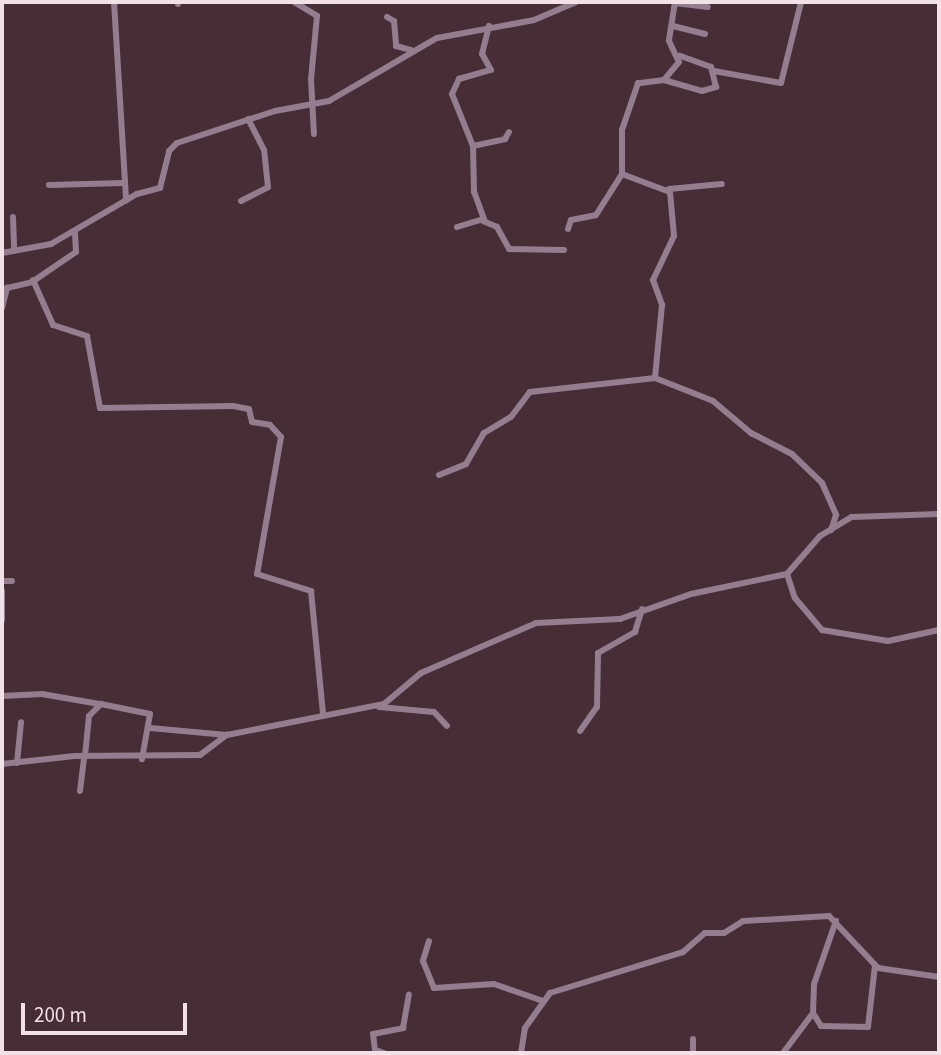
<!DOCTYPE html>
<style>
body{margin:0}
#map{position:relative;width:941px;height:1055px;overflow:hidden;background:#472e36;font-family:"Source Sans 3",sans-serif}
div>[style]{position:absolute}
.minor>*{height:6px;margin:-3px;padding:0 3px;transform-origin:3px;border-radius:3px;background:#937d8e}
span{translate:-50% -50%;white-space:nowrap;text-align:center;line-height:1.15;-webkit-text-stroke:6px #472e36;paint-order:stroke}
.frame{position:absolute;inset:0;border:4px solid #f2e1e6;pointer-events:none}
.scale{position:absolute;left:21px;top:1003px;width:166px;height:32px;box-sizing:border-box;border:4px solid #f2e1e6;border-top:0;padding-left:9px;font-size:21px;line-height:24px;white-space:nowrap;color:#f2e1e6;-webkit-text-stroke:5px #472e36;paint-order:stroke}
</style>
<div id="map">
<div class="minor">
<i style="left:114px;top:2px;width:199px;rotate:86.5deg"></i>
<i style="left:178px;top:2px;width:2px;rotate:90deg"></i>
<i style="left:294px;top:2px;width:27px;rotate:31deg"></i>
<i style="left:317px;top:16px;width:63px;rotate:95.4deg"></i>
<i style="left:311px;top:79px;width:55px;rotate:86.9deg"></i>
<i style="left:675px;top:2px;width:39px;rotate:99deg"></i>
<i style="left:669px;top:41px;width:23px;rotate:65deg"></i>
<i style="left:679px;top:62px;width:23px;rotate:130deg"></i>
<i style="left:664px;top:80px;width:26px;rotate:173deg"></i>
<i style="left:638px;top:83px;width:50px;rotate:108.8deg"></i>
<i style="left:622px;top:130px;width:44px;rotate:90deg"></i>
<i style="left:622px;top:174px;width:51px;rotate:20.6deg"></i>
<i style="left:670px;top:192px;width:44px;rotate:84.8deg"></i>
<i style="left:674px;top:236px;width:49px;rotate:115.5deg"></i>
<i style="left:653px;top:280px;width:27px;rotate:70deg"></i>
<i style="left:662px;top:305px;width:73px;rotate:95.5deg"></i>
<i style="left:655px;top:378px;width:62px;rotate:21.6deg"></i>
<i style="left:713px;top:401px;width:50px;rotate:40.1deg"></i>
<i style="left:751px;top:433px;width:46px;rotate:27.1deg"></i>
<i style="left:792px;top:454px;width:42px;rotate:44deg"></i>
<i style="left:822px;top:483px;width:35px;rotate:66deg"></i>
<i style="left:836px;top:515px;width:16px;rotate:108deg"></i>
<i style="left:675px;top:3px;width:33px;rotate:7deg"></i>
<i style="left:387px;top:17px;width:8px;rotate:30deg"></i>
<i style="left:394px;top:21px;width:25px;rotate:85deg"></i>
<i style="left:396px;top:46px;width:16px;rotate:15deg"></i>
<i style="left:673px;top:26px;width:33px;rotate:14deg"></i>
<i style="left:714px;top:71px;width:68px;rotate:10.2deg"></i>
<i style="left:781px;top:83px;width:83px;rotate:-76.1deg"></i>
<i style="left:664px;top:80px;width:40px;rotate:16deg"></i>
<i style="left:702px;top:91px;width:15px;rotate:-16deg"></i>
<i style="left:716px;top:87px;width:21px;rotate:-104deg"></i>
<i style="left:711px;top:67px;width:33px;rotate:-160deg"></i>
<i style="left:473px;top:146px;width:33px;rotate:-12deg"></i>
<i style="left:505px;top:139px;width:8px;rotate:-60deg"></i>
<i style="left:49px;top:185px;width:74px;rotate:-1.5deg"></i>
<i style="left:669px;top:189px;width:53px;rotate:-5.4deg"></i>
<i style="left:241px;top:201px;width:30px;rotate:-27deg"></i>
<i style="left:268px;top:187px;width:37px;rotate:-96deg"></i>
<i style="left:264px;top:150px;width:35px;rotate:-117deg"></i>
<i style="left:13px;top:217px;width:34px;rotate:88deg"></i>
<i style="left:483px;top:221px;width:15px;rotate:23deg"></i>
<i style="left:497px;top:227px;width:25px;rotate:61deg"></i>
<i style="left:509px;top:249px;width:55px;rotate:1deg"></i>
<i style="left:457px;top:227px;width:28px;rotate:-17deg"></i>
<i style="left:484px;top:219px;width:29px;rotate:-110deg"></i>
<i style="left:474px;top:192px;width:46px;rotate:-91.2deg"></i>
<i style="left:473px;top:146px;width:56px;rotate:-112deg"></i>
<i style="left:452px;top:94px;width:17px;rotate:-65deg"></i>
<i style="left:459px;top:79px;width:33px;rotate:-16deg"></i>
<i style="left:491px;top:70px;width:18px;rotate:-119deg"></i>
<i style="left:482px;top:54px;width:29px;rotate:-76deg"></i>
<i style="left:568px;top:229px;width:9px;rotate:-72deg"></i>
<i style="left:571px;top:220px;width:25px;rotate:-11deg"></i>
<i style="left:596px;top:215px;width:49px;rotate:-57.6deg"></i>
<i style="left:2px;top:253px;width:50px;rotate:-10.4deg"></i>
<i style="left:51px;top:244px;width:99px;rotate:-30.2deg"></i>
<i style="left:137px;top:194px;width:24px;rotate:-15deg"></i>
<i style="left:160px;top:188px;width:38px;rotate:-76deg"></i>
<i style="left:169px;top:151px;width:11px;rotate:-45deg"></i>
<i style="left:177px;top:143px;width:103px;rotate:-18.1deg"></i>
<i style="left:275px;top:111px;width:55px;rotate:-10.5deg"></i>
<i style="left:329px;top:101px;width:125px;rotate:-30.3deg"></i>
<i style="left:437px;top:38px;width:99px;rotate:-10.5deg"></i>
<i style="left:534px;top:20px;width:46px;rotate:-23.2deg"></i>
<i style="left:33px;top:280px;width:49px;rotate:66deg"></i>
<i style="left:53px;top:325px;width:36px;rotate:18deg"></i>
<i style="left:87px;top:336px;width:73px;rotate:79.8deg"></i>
<i style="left:100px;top:408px;width:133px;rotate:-0.9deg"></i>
<i style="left:233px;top:406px;width:16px;rotate:11deg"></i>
<i style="left:249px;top:409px;width:13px;rotate:77deg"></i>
<i style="left:252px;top:422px;width:18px;rotate:9deg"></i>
<i style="left:270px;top:425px;width:16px;rotate:47deg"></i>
<i style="left:281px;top:437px;width:139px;rotate:99.9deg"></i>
<i style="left:257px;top:574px;width:57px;rotate:17.5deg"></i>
<i style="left:311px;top:591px;width:124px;rotate:84.4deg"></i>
<i style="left:2px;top:308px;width:21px;rotate:-76deg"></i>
<i style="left:7px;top:288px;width:26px;rotate:-13deg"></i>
<i style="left:32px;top:282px;width:53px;rotate:-34.3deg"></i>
<i style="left:76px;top:252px;width:20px;rotate:-93deg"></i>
<i style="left:439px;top:475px;width:29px;rotate:-22deg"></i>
<i style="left:466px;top:464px;width:36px;rotate:-60deg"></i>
<i style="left:484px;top:433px;width:31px;rotate:-31deg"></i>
<i style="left:511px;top:417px;width:31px;rotate:-53deg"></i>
<i style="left:530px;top:392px;width:126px;rotate:-6.4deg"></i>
<i style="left:787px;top:574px;width:25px;rotate:72deg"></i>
<i style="left:795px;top:598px;width:42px;rotate:49.8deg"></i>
<i style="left:822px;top:630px;width:67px;rotate:9.5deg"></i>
<i style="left:888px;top:641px;width:52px;rotate:-12.2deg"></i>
<i style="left:2px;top:581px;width:10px"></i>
<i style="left:2px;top:591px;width:29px;rotate:90deg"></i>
<i style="left:2px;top:696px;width:40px;rotate:-2.9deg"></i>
<i style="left:42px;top:694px;width:58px;rotate:10deg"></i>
<i style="left:379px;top:707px;width:55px;rotate:5.2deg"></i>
<i style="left:434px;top:712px;width:19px;rotate:47deg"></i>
<i style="left:150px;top:728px;width:77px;rotate:5.2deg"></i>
<i style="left:580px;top:731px;width:29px;rotate:-55deg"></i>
<i style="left:597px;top:707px;width:54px;rotate:-88.9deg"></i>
<i style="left:598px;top:653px;width:43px;rotate:-29.6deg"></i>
<i style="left:635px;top:632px;width:24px;rotate:-73deg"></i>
<i style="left:85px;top:756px;width:40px;rotate:-84.3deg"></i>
<i style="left:89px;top:716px;width:17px;rotate:-45deg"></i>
<i style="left:101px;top:704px;width:50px;rotate:11.5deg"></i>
<i style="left:150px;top:714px;width:46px;rotate:100.1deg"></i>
<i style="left:17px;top:763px;width:41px;rotate:-84.4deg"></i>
<i style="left:2px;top:764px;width:73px;rotate:-6.3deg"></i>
<i style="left:75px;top:756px;width:125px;rotate:-0.5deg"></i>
<i style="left:200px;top:755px;width:34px;rotate:-37deg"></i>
<i style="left:227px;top:735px;width:160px;rotate:-11.2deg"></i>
<i style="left:384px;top:704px;width:48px;rotate:-40deg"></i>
<i style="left:421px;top:673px;width:125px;rotate:-23.5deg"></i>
<i style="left:536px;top:623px;width:84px;rotate:-2.7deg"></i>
<i style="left:620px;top:619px;width:75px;rotate:-19.4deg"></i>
<i style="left:691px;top:594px;width:98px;rotate:-11.8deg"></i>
<i style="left:787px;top:574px;width:50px;rotate:-49deg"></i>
<i style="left:820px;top:536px;width:37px;rotate:-31deg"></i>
<i style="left:852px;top:517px;width:87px;rotate:-2deg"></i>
<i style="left:80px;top:791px;width:35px;rotate:-83deg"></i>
<i style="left:429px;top:941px;width:21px;rotate:107deg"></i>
<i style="left:423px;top:961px;width:29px;rotate:68deg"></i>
<i style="left:434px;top:988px;width:60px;rotate:-3.8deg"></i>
<i style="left:494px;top:984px;width:52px;rotate:19.1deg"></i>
<i style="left:813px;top:1013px;width:15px;rotate:58deg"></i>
<i style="left:821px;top:1026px;width:47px;rotate:1.2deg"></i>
<i style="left:868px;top:1027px;width:61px;rotate:-83.5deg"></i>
<i style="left:384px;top:1053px;width:9px;rotate:-162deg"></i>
<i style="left:375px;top:1050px;width:16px;rotate:-97deg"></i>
<i style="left:373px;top:1034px;width:31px;rotate:-11deg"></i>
<i style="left:403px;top:1028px;width:34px;rotate:-80deg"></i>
<i style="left:521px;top:1053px;width:25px;rotate:-81deg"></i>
<i style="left:525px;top:1028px;width:43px;rotate:-54.5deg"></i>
<i style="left:550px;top:993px;width:139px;rotate:-17.1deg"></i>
<i style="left:683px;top:952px;width:29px;rotate:-41deg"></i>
<i style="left:705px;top:933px;width:19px"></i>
<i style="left:724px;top:933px;width:22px;rotate:-32deg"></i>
<i style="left:743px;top:921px;width:86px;rotate:-3.3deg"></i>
<i style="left:829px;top:916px;width:71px;rotate:46.7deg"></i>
<i style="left:878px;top:968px;width:62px;rotate:8.4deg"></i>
<i style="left:693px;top:1053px;width:14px;rotate:-90deg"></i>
<i style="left:783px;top:1053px;width:50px;rotate:-53.1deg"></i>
<i style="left:813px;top:1013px;width:29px;rotate:-88deg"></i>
<i style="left:814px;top:984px;width:67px;rotate:-70.8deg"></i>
</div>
<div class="frame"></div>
<div class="scale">200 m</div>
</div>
